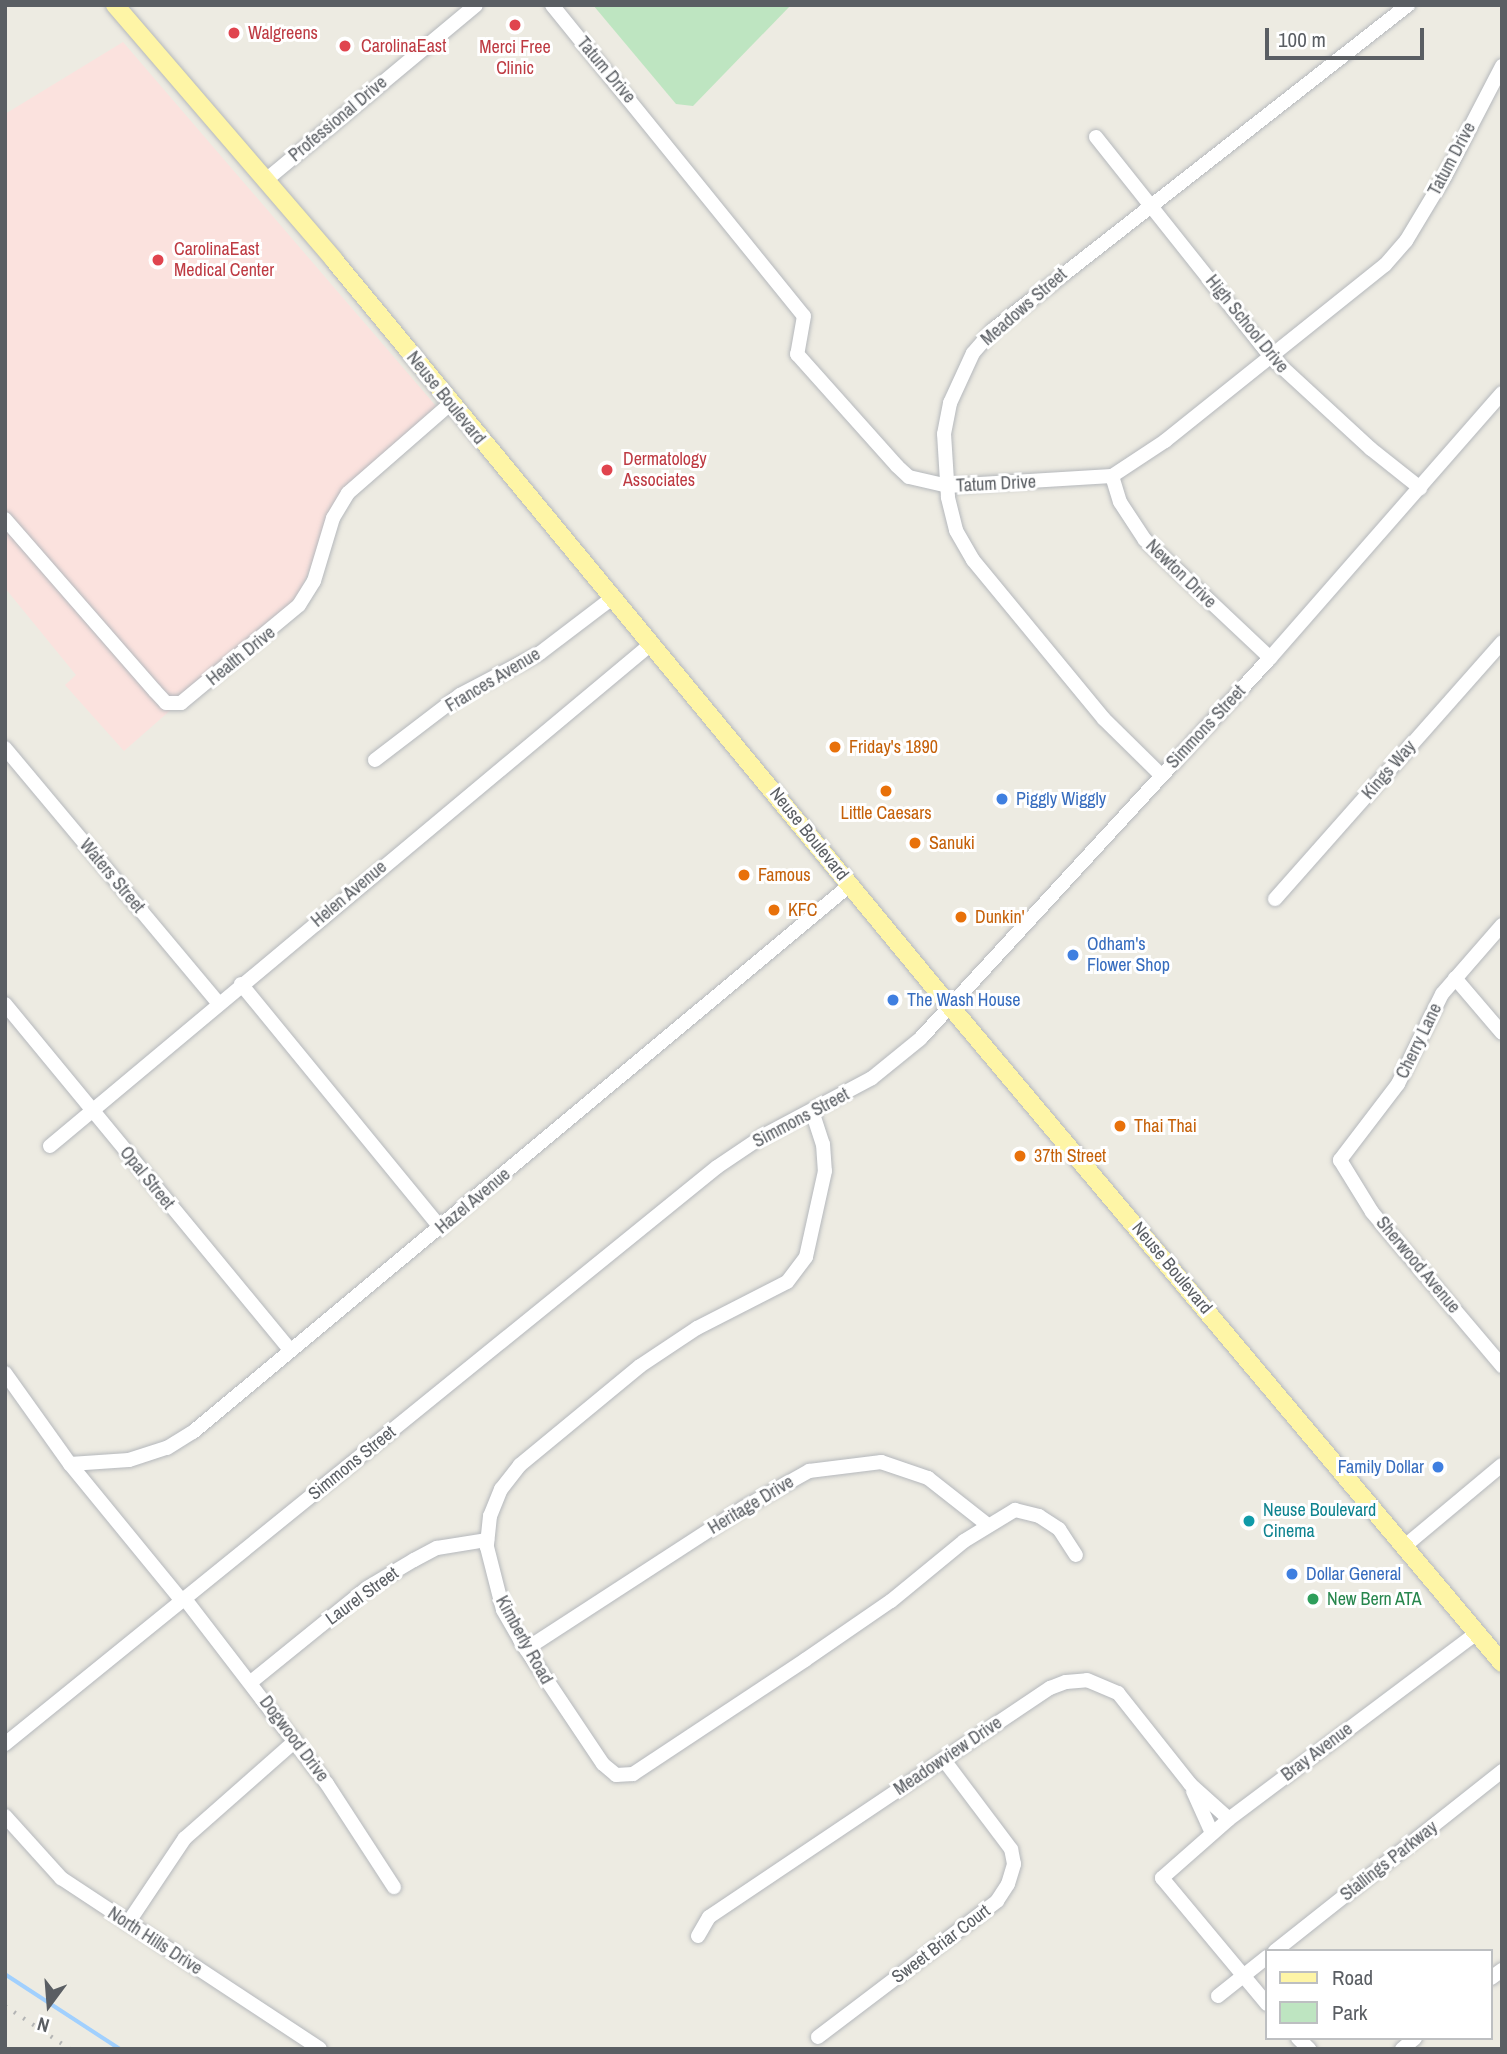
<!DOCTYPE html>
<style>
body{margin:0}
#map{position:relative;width:1507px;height:2054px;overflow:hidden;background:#edebe2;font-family:"Archivo Narrow",sans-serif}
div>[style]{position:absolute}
.medical>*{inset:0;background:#fbe2de}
.green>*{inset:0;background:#bee5c1}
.stream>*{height:3.5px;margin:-1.75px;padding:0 1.75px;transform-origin:1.75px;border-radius:1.75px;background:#a1d0fe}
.roads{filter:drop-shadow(0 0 2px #b5b8bc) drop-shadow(0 0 2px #b5b8bc)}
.minor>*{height:14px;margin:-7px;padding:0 7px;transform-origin:7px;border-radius:7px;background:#fff}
.major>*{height:18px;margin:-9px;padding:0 9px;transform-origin:9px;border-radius:9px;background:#fef5a6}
.rail>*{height:3.5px;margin-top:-1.75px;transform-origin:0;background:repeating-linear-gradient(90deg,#b3b4b4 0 2px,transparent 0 11px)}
.dots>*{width:19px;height:19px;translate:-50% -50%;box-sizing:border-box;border:4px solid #fff;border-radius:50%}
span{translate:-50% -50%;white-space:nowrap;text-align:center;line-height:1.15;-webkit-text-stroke:6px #fff;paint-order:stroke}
.health-label{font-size:18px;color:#be3a42}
.left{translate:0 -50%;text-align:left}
.street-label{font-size:18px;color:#5a5e63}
.food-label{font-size:18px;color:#c56008}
.shop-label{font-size:18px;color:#366cbe}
.right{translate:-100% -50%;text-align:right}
.culture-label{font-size:18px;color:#0d838f}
.leisure-label{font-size:18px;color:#27864d}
.frame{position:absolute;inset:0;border:7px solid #5a5e63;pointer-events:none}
.legend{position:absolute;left:1265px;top:1949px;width:228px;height:91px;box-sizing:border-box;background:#fff;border:2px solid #bdbfc1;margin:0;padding:9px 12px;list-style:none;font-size:21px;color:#5a5e63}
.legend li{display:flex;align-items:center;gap:14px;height:35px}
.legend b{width:35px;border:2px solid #bdbfc1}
.north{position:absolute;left:14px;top:1970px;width:70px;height:70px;-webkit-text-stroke:5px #fff;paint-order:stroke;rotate:196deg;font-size:19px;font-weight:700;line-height:28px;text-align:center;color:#5a5e63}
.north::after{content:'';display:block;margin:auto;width:24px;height:32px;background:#5a5e63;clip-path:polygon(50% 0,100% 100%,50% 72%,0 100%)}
.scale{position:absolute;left:1265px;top:28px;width:159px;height:32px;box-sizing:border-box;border:4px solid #5a5e63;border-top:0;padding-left:9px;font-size:21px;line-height:24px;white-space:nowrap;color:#5a5e63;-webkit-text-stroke:5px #fff;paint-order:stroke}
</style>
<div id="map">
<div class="medical">
<i style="clip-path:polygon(123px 42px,436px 406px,342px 492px,297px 599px,124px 751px,65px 685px,76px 675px,5px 588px,5px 114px)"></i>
</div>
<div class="green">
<i style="clip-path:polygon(593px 5px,791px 5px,693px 106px,676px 104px)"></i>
</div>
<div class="stream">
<i style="left:5px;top:1974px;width:137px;rotate:33.1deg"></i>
</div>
<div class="roads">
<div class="minor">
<i style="left:552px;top:5px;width:400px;rotate:51deg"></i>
<i style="left:804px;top:316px;width:39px;rotate:100deg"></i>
<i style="left:797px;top:354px;width:150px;rotate:48.2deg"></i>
<i style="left:897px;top:466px;width:16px;rotate:43deg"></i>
<i style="left:909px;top:477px;width:39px;rotate:13deg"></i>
<i style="left:947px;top:486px;width:165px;rotate:-3.5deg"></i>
<i style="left:1112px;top:476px;width:64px;rotate:-33.4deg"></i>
<i style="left:1165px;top:441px;width:282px;rotate:-38.7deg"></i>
<i style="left:1385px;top:265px;width:32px;rotate:-49deg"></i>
<i style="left:1406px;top:241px;width:76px;rotate:-59deg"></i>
<i style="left:1445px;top:176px;width:124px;rotate:-62.6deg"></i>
<i style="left:1096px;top:137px;width:281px;rotate:51.5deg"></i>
<i style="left:1271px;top:357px;width:136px;rotate:42.6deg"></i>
<i style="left:1371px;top:449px;width:63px;rotate:38.5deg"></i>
<i style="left:266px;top:180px;width:273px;rotate:-39.8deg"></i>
<i style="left:1112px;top:476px;width:27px;rotate:73deg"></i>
<i style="left:1120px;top:502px;width:45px;rotate:56.7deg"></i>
<i style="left:1145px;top:540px;width:172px;rotate:43.3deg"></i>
<i style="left:5px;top:519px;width:228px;rotate:48.9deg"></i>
<i style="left:155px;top:691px;width:16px;rotate:47deg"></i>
<i style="left:166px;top:703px;width:15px"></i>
<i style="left:181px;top:703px;width:153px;rotate:-39.7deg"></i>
<i style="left:299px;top:605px;width:28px;rotate:-58deg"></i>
<i style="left:314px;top:581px;width:66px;rotate:-73.2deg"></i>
<i style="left:333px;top:518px;width:29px;rotate:-59deg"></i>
<i style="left:348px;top:493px;width:135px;rotate:-41.1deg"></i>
<i style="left:5px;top:748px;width:334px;rotate:50.1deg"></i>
<i style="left:375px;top:760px;width:107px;rotate:-37.4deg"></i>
<i style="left:460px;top:695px;width:90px;rotate:-27.7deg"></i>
<i style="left:540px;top:653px;width:89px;rotate:-37.3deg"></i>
<i style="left:1161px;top:775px;width:80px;rotate:-135.5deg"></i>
<i style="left:1104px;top:719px;width:206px;rotate:-129.5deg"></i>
<i style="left:973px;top:560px;width:34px;rotate:-120deg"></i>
<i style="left:956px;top:530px;width:34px;rotate:-104deg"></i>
<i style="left:948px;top:497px;width:63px;rotate:-93.6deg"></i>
<i style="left:944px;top:434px;width:32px;rotate:-79deg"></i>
<i style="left:950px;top:403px;width:55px;rotate:-65.3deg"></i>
<i style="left:973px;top:353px;width:32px;rotate:-49deg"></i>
<i style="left:994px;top:329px;width:526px;rotate:-38.05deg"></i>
<i style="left:1275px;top:899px;width:343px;rotate:-48.5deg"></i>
<i style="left:1502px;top:925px;width:91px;rotate:131deg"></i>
<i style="left:1442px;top:994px;width:100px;rotate:116.1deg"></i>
<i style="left:1398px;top:1084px;width:96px;rotate:127.3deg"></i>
<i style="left:1340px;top:1160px;width:61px;rotate:58.4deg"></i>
<i style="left:1372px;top:1212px;width:202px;rotate:49.8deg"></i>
<i style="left:1455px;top:978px;width:72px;rotate:49.5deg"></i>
<i style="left:241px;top:984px;width:315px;rotate:50.7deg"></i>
<i style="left:5px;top:1004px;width:448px;rotate:50.5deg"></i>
<i style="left:812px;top:1111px;width:35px;rotate:72deg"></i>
<i style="left:823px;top:1144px;width:27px;rotate:86deg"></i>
<i style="left:825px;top:1171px;width:88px;rotate:102.5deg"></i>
<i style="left:806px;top:1257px;width:31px;rotate:127deg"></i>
<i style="left:787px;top:1282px;width:101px;rotate:152.9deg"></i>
<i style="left:697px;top:1328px;width:69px;rotate:146.3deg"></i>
<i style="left:640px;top:1366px;width:156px;rotate:140.5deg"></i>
<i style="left:520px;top:1465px;width:31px;rotate:128deg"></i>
<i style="left:501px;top:1489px;width:29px;rotate:112deg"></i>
<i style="left:490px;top:1516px;width:31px;rotate:96deg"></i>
<i style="left:487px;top:1547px;width:65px;rotate:75.7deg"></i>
<i style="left:503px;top:1610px;width:34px;rotate:60deg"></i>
<i style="left:520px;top:1640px;width:149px;rotate:56.2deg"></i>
<i style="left:603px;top:1764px;width:17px;rotate:40deg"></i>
<i style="left:616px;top:1775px;width:17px;rotate:-3deg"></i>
<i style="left:633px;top:1774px;width:206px;rotate:-33.5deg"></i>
<i style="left:805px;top:1660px;width:104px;rotate:-34.5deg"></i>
<i style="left:891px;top:1601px;width:94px;rotate:-39.4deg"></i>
<i style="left:964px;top:1541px;width:60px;rotate:-31.3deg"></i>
<i style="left:1015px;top:1510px;width:25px;rotate:14deg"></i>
<i style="left:1039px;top:1516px;width:24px;rotate:33deg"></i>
<i style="left:1059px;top:1529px;width:31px;rotate:57deg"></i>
<i style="left:50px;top:1146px;width:783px;rotate:-39.87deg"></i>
<i style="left:5px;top:1373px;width:112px;rotate:54.5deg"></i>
<i style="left:70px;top:1464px;width:177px;rotate:50.7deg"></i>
<i style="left:70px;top:1464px;width:59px;rotate:-3.9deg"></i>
<i style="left:129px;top:1460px;width:40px;rotate:-18deg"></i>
<i style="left:167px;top:1448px;width:31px;rotate:-32deg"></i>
<i style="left:193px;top:1432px;width:855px;rotate:-39.78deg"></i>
<i style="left:1405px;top:1546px;width:126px;rotate:-39.9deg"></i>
<i style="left:185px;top:1599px;width:233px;rotate:52.5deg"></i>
<i style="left:327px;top:1784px;width:123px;rotate:57deg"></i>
<i style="left:526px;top:1649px;width:259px;rotate:-33deg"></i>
<i style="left:743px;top:1508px;width:76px;rotate:-29.3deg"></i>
<i style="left:809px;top:1471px;width:73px;rotate:-7.1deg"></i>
<i style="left:881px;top:1462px;width:50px;rotate:18.8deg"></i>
<i style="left:928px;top:1478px;width:76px;rotate:38.1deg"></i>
<i style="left:251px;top:1682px;width:149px;rotate:-39deg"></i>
<i style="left:367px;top:1588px;width:55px;rotate:-30.8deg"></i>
<i style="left:414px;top:1560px;width:26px;rotate:-28deg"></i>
<i style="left:437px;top:1548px;width:51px;rotate:-9.1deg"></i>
<i style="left:5px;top:1744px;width:916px;rotate:-39.02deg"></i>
<i style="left:717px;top:1167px;width:55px;rotate:-34deg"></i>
<i style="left:763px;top:1136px;width:123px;rotate:-28deg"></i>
<i style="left:872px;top:1078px;width:62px;rotate:-39.1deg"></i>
<i style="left:920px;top:1039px;width:517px;rotate:-47.43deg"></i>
<i style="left:1270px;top:658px;width:352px;rotate:-48.8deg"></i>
<i style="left:1193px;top:1791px;width:46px;rotate:65.7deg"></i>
<i style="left:5px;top:1816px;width:84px;rotate:47.9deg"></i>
<i style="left:61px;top:1878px;width:310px;rotate:33.4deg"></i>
<i style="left:128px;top:1923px;width:102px;rotate:-56.2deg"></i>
<i style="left:185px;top:1838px;width:147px;rotate:-41.4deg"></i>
<i style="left:698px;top:1936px;width:22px;rotate:-60deg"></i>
<i style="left:709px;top:1917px;width:411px;rotate:-33.9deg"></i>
<i style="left:1050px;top:1688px;width:17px;rotate:-21deg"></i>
<i style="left:1066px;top:1682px;width:21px;rotate:-5deg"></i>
<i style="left:1087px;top:1680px;width:34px;rotate:23deg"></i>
<i style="left:1118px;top:1693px;width:116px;rotate:51.6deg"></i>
<i style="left:1190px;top:1784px;width:52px;rotate:41.9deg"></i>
<i style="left:1275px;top:1951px;width:290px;rotate:-38.4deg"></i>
<i style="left:1491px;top:1978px;width:14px;rotate:-36deg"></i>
<i style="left:1218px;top:1996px;width:63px;rotate:-38.5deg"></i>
<i style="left:1267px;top:2004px;width:164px;rotate:-129.8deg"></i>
<i style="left:1162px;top:1878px;width:89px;rotate:-41.4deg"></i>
<i style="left:1229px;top:1819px;width:310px;rotate:-36.9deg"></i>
<i style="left:818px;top:2037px;width:225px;rotate:-37.2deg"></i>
<i style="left:997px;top:1901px;width:20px;rotate:-57deg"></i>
<i style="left:1008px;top:1884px;width:21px;rotate:-73deg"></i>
<i style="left:1014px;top:1864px;width:15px;rotate:-101deg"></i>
<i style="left:1011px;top:1849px;width:111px;rotate:-127deg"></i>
<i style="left:1298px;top:2038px;width:16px;rotate:45deg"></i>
<i style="left:1402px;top:2049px;width:17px;rotate:-40deg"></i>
</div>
<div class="major">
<i style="left:115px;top:5px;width:336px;rotate:49.3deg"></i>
<i style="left:334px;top:260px;width:943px;rotate:50.47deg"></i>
<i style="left:934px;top:987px;width:883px;rotate:49.96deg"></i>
</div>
</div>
<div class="rail">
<i style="left:5px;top:2006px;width:78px;rotate:33.5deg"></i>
</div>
<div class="dots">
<i style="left:515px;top:25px;background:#e0444e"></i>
<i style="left:234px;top:33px;background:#e0444e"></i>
<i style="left:345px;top:46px;background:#e0444e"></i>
<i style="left:158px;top:260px;background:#e0444e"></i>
<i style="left:607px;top:470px;background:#e0444e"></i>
<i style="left:835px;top:747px;background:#e8710a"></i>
<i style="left:886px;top:791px;background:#e8710a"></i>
<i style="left:1002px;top:799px;background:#3f7fe0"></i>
<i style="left:915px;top:843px;background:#e8710a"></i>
<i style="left:744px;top:875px;background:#e8710a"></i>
<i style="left:774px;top:910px;background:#e8710a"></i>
<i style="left:961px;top:917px;background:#e8710a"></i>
<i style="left:1073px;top:955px;background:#3f7fe0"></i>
<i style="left:893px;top:1000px;background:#3f7fe0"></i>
<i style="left:1120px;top:1126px;background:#e8710a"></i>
<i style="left:1020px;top:1156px;background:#e8710a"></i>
<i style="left:1438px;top:1467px;background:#3f7fe0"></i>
<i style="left:1249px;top:1521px;background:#0f9aa8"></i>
<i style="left:1292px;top:1574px;background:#3f7fe0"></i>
<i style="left:1313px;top:1599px;background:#2e9e5b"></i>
</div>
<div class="health-label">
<span class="left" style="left:248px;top:33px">Walgreens</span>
<span class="left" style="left:361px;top:46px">CarolinaEast</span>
<span style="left:515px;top:58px">Merci Free<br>Clinic</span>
<span class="left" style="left:174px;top:260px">CarolinaEast<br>Medical Center</span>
<span class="left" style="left:623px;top:470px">Dermatology<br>Associates</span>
</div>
<div class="street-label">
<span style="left:606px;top:70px;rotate:50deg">Tatum Drive</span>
<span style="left:338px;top:119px;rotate:-40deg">Professional Drive</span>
<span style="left:1452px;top:159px;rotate:-62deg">Tatum Drive</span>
<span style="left:1024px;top:307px;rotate:-41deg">Meadows Street</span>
<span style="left:1247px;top:324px;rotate:51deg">High School Drive</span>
<span style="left:446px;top:398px;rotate:51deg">Neuse Boulevard</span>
<span style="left:996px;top:484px;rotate:-3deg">Tatum Drive</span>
<span style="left:1181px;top:574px;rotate:44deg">Newton Drive</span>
<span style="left:241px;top:656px;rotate:-39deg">Health Drive</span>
<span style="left:493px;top:680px;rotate:-31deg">Frances Avenue</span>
<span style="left:1206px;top:727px;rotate:-47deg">Simmons Street</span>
<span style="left:1389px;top:770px;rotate:-49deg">Kings Way</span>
<span style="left:809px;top:834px;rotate:51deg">Neuse Boulevard</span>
<span style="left:112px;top:876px;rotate:50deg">Waters Street</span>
<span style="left:349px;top:894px;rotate:-40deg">Helen Avenue</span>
<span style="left:1419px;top:1041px;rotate:-64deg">Cherry Lane</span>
<span style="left:801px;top:1118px;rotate:-28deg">Simmons Street</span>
<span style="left:147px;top:1178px;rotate:51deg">Opal Street</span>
<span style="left:473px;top:1201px;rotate:-40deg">Hazel Avenue</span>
<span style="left:1418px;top:1265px;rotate:50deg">Sherwood Avenue</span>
<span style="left:1172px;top:1268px;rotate:50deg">Neuse Boulevard</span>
<span style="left:352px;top:1463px;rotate:-39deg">Simmons Street</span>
<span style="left:751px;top:1505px;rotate:-31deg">Heritage Drive</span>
<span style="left:362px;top:1596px;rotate:-36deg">Laurel Street</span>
<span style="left:524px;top:1640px;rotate:61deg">Kimberly Road</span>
<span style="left:294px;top:1739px;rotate:53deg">Dogwood Drive</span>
<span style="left:1317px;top:1752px;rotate:-37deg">Bray Avenue</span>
<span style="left:948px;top:1756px;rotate:-34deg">Meadowview Drive</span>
<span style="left:1389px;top:1861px;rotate:-38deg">Stallings Parkway</span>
<span style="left:155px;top:1941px;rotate:33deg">North Hills Drive</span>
<span style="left:941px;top:1944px;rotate:-37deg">Sweet Briar Court</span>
</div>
<div class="food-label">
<span class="left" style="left:849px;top:747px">Friday's 1890</span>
<span style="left:886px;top:813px">Little Caesars</span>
<span class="left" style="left:929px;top:843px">Sanuki</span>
<span class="left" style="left:758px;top:875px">Famous</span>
<span class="left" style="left:788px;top:910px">KFC</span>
<span class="left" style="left:975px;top:917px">Dunkin'</span>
<span class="left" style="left:1134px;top:1126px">Thai Thai</span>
<span class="left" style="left:1034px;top:1156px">37th Street</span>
</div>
<div class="shop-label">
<span class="left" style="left:1016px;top:799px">Piggly Wiggly</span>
<span class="left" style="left:1087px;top:955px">Odham's<br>Flower Shop</span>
<span class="left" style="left:907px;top:1000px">The Wash House</span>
<span class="right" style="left:1424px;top:1467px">Family Dollar</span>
<span class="left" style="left:1306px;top:1574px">Dollar General</span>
</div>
<div class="culture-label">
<span class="left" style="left:1263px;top:1521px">Neuse Boulevard<br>Cinema</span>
</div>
<div class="leisure-label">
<span class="left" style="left:1327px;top:1599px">New Bern ATA</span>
</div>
<div class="frame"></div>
<ul class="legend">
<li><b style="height:9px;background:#fef5a6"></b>Road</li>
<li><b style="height:19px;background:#bee5c1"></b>Park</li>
</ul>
<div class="north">N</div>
<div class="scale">100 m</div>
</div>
